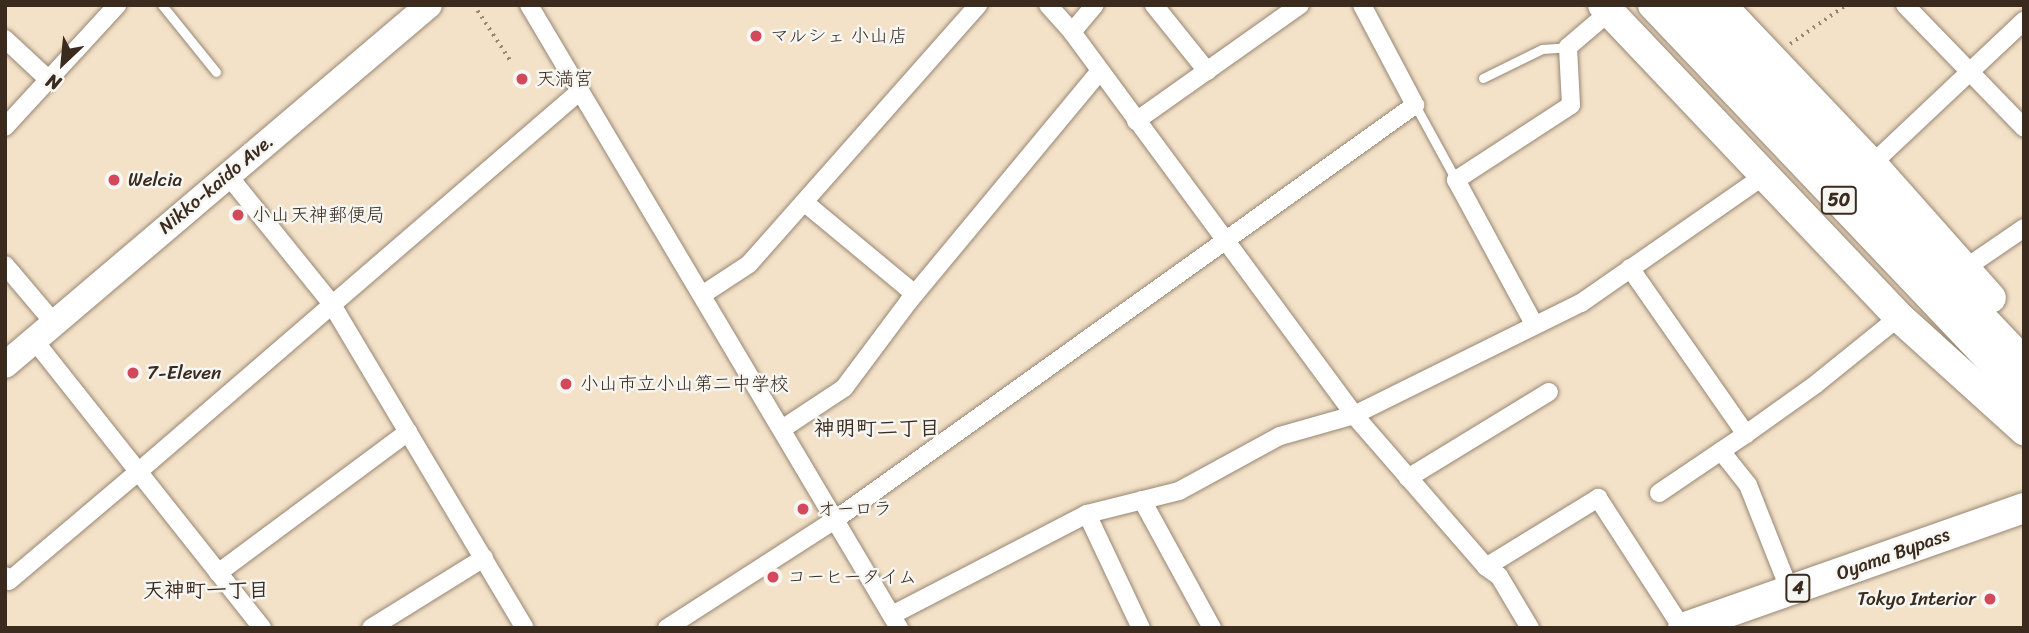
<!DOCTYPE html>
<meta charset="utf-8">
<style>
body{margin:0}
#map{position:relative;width:2029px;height:633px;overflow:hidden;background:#f3e1c8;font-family:Sriracha,"Klee One",sans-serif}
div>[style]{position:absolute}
.path>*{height:3.5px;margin-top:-1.75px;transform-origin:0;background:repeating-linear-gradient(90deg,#978673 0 2px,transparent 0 7px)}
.roads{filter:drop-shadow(0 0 2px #978673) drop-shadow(0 0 2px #978673)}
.service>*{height:9px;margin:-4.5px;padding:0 4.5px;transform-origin:4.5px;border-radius:4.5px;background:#fff}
.minor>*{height:18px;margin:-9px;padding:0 9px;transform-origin:9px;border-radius:9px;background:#fff}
.secondary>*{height:26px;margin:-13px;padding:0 13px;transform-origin:13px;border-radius:13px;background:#fff}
.trunk>*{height:30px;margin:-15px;padding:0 15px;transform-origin:15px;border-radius:15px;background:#fff}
.dots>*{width:19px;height:19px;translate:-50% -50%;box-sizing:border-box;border:4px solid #f6f6f2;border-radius:50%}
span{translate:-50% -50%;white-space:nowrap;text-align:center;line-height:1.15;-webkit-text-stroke:5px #f6f6f2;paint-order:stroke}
.shield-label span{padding:2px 5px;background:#f6f6f2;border:2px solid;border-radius:5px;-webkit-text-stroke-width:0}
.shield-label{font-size:18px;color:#3b2a1e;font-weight:700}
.poi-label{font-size:19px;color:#3b2a1e}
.left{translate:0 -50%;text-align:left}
.right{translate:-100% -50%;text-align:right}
.street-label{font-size:19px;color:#3b2a1e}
.neighbourhood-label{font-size:21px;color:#3b2a1e;font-weight:700}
.frame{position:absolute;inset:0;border:7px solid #3b2a1e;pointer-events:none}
.north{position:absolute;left:28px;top:28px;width:70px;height:70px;-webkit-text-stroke:5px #f6f6f2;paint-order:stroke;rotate:206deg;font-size:19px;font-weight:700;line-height:28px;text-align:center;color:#3b2a1e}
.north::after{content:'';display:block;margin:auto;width:24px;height:32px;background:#3b2a1e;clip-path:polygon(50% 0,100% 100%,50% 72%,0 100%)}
</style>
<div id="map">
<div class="path">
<i style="left:474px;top:5px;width:69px;rotate:56.8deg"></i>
<i style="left:1790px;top:44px;width:68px;rotate:-34.9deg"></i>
</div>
<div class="roads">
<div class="service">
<i style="left:162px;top:5px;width:86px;rotate:51.1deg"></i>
<i style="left:1483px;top:78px;width:66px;rotate:-26.2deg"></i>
<i style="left:1542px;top:49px;width:26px;rotate:-4deg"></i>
<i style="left:1415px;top:105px;width:85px;rotate:61.3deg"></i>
</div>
<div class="minor">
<i style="left:529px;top:5px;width:725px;rotate:59.29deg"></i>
<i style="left:1048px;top:5px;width:36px;rotate:48deg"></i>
<i style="left:1072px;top:32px;width:476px;rotate:53.6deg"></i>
<i style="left:1354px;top:415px;width:201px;rotate:49deg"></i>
<i style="left:1486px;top:567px;width:16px;rotate:35deg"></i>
<i style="left:1499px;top:576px;width:61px;rotate:59.2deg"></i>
<i style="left:1154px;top:5px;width:85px;rotate:51.2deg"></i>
<i style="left:1905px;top:5px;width:171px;rotate:45.9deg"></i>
<i style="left:1072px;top:32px;width:35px;rotate:-50deg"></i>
<i style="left:5px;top:39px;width:60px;rotate:43deg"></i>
<i style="left:1136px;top:121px;width:201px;rotate:-35.3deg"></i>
<i style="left:5px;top:127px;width:166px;rotate:-47.4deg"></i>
<i style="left:1872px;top:164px;width:209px;rotate:-43.3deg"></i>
<i style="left:227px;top:174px;width:166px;rotate:51.1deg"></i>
<i style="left:331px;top:303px;width:378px;rotate:59.2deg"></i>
<i style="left:804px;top:202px;width:144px;rotate:39.7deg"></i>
<i style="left:5px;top:265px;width:76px;rotate:49.8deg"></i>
<i style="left:1630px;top:268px;width:203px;rotate:55.1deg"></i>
<i style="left:1746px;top:434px;width:86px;rotate:-35.5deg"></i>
<i style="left:1816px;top:384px;width:107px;rotate:-38.9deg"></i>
<i style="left:1964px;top:269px;width:73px;rotate:-34.3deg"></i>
<i style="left:702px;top:295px;width:56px;rotate:-33.4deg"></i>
<i style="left:749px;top:264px;width:346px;rotate:-48.5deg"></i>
<i style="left:1534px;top:324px;width:164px;rotate:-118.4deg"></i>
<i style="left:1456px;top:180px;width:137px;rotate:-33.1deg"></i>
<i style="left:1571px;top:105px;width:58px;rotate:-93deg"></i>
<i style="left:1568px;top:47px;width:54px;rotate:-40.5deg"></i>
<i style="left:34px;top:340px;width:367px;rotate:51.6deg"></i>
<i style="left:782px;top:429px;width:74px;rotate:-33.5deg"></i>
<i style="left:844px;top:388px;width:109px;rotate:-53.2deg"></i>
<i style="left:909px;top:301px;width:299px;rotate:-50.3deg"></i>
<i style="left:1721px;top:451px;width:43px;rotate:51.5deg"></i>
<i style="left:1748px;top:485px;width:114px;rotate:68.4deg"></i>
<i style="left:1408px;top:478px;width:165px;rotate:-31.4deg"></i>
<i style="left:1659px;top:493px;width:105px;rotate:-34.1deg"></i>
<i style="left:1142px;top:500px;width:146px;rotate:61.3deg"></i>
<i style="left:1087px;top:514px;width:126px;rotate:64.7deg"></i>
<i style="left:1486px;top:567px;width:132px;rotate:-31.6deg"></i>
<i style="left:1598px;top:498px;width:155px;rotate:57.1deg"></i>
<i style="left:218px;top:573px;width:237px;rotate:-36.6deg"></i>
<i style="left:5px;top:576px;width:6px;rotate:51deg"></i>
<i style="left:9px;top:581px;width:169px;rotate:-40.2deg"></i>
<i style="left:138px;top:472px;width:584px;rotate:-40.76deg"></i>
<i style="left:892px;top:615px;width:220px;rotate:-27.4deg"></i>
<i style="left:1087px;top:514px;width:95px;rotate:-14deg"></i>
<i style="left:1179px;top:491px;width:115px;rotate:-28.6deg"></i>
<i style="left:1280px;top:436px;width:77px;rotate:-15.8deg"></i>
<i style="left:1354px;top:415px;width:253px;rotate:-26.3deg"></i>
<i style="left:1581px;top:303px;width:224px;rotate:-34.8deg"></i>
<i style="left:371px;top:628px;width:133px;rotate:-31.8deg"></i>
<i style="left:667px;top:628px;width:201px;rotate:-32.8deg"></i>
<i style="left:836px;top:519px;width:712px;rotate:-35.57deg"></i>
<i style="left:1415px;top:105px;width:113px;rotate:-117.9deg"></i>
</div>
<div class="secondary">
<i style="left:5px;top:365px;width:556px;rotate:-40.33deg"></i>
</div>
<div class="trunk">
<i style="left:1603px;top:5px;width:430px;rotate:46.5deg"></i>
<i style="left:1899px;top:317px;width:169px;rotate:42.1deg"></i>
<i style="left:1653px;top:5px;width:538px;rotate:46.43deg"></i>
<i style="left:1686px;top:5px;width:492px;rotate:46.6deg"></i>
<i style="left:1721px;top:5px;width:219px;rotate:46.5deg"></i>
<i style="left:1872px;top:164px;width:179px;rotate:48.4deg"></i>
<i style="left:1683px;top:628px;width:361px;rotate:-19.4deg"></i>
</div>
</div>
<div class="dots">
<i style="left:756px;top:36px;background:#d1495b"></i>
<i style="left:522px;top:79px;background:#d1495b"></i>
<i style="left:114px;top:180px;background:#d1495b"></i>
<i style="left:238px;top:215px;background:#d1495b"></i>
<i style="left:133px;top:373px;background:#d1495b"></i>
<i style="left:566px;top:384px;background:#d1495b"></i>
<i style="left:803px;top:509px;background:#d1495b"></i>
<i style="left:773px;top:577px;background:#d1495b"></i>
<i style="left:1990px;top:599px;background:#d1495b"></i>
</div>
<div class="shield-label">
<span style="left:1839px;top:200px">50</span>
<span style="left:1798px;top:588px">4</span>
</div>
<div class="poi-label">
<span class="left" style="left:770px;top:36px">マルシェ 小山店</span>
<span class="left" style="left:536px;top:79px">天満宮</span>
<span class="left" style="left:128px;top:180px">Welcia</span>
<span class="left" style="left:252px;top:215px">小山天神郵便局</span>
<span class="left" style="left:147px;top:373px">7-Eleven</span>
<span class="left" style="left:580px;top:384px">小山市立小山第二中学校</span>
<span class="left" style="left:817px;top:509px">オーロラ</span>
<span class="left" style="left:787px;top:577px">コーヒータイム</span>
<span class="right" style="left:1976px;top:599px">Tokyo Interior</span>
</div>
<div class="street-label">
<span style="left:216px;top:184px;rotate:-40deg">Nikko-kaido Ave.</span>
<span style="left:1893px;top:554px;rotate:-20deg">Oyama Bypass</span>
</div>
<div class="neighbourhood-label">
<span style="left:877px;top:428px">神明町二丁目</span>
<span style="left:206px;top:590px">天神町一丁目</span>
</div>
<div class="frame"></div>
<div class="north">N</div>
</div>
